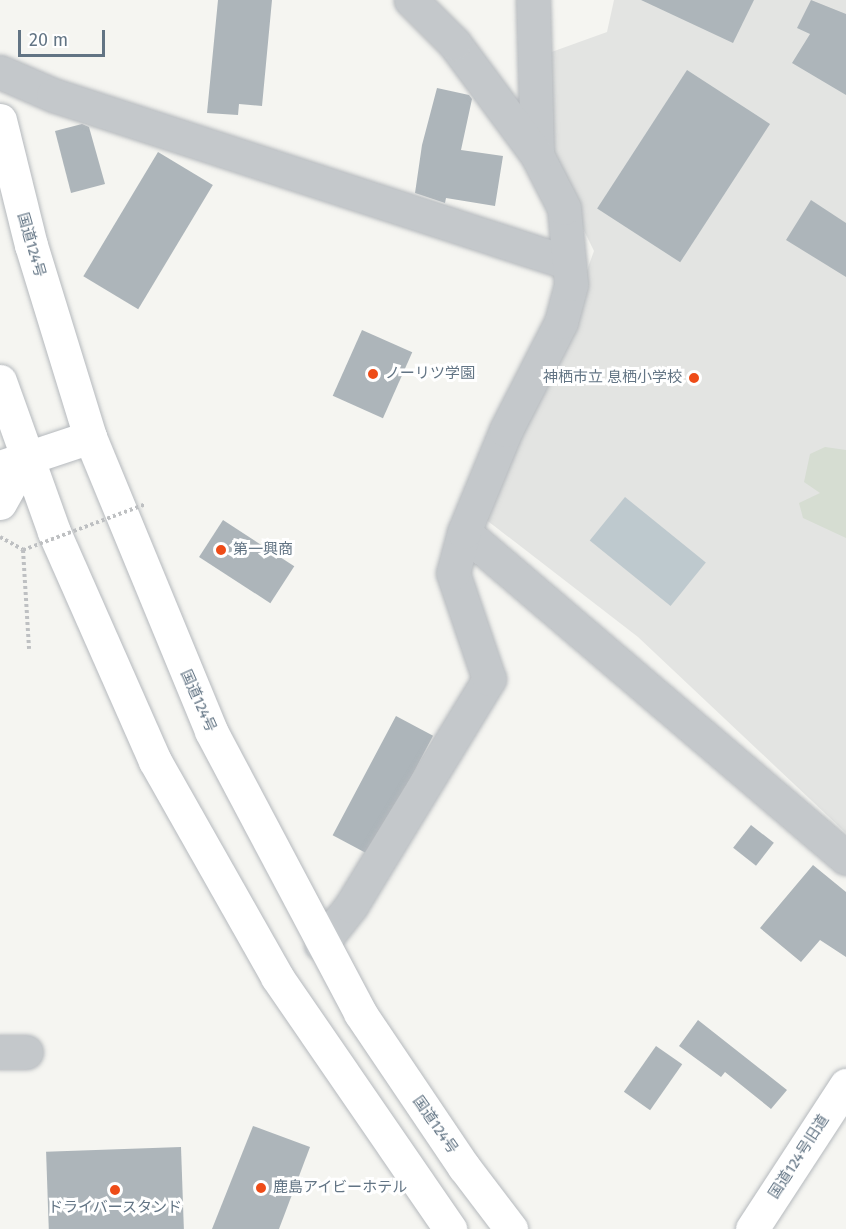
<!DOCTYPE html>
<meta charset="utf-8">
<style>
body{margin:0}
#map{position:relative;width:846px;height:1229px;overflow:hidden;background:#f5f5f1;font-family:"Fira Sans","Noto Sans JP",sans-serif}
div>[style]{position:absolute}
.built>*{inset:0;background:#e3e4e2}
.green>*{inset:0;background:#d6ddd2}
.water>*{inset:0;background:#bec9ce;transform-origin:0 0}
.building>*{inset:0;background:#adb5ba;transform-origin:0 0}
.path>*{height:4px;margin-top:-2px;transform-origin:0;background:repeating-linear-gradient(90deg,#bec0c2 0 3px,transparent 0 6px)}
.roads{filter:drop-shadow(0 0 2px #b5b9bd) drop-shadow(0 0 2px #b5b9bd)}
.minor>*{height:33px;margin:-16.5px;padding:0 16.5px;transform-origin:16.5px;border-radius:16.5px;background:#c4c8cb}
.major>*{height:33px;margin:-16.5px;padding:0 16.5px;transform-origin:16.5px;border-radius:16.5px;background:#fff}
.highway>*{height:33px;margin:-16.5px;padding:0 16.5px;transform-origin:16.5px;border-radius:16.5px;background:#fff}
.path-bridge>*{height:4px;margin-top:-2px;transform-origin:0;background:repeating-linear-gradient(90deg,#bec0c2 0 3px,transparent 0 6px)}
.dots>*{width:16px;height:16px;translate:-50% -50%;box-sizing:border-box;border:3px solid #fff;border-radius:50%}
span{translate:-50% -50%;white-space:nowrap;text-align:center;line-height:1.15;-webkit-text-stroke:6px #fff;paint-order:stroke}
.street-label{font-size:15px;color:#627484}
.poi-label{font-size:15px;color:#627484}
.left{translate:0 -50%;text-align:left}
.right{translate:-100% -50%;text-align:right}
.scale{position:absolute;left:18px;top:30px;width:87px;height:27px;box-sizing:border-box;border:3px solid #627484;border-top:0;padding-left:8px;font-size:18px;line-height:21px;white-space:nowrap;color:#627484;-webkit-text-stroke:4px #fff;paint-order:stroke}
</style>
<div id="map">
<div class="built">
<i style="clip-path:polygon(614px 0,846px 0,846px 833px,638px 637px,480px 515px,569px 320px,594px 251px,546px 153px,546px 54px,607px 32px)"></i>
</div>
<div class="green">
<i style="clip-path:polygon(825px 447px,846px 450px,846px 538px,803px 518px,799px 503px,820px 493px,804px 482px,810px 454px)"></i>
</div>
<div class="water">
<i style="left:625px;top:497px;width:104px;height:56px;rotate:39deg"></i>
</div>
<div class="building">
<i style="clip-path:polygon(218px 0,272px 0,262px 106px,239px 104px,238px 115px,207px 113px)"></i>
<i style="clip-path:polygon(641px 0,754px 0,733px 43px)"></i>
<i style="clip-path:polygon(811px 0,846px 14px,846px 95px,792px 63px,810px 34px,797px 28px)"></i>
<i style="left:687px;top:70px;width:99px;height:165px;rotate:33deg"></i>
<i style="clip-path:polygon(437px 88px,469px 95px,472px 99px,461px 150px,503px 156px,495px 206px,446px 198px,445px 203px,415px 193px,422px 145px)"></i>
<i style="clip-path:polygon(82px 124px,89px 127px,105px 184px,71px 193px,55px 131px)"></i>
<i style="left:158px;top:152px;width:64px;height:145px;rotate:31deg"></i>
<i style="clip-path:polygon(811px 200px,846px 223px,846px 277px,786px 240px)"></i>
<i style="left:362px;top:330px;width:55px;height:72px;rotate:24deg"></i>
<i style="left:223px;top:520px;width:85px;height:44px;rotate:33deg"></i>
<i style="left:396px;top:716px;width:42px;height:135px;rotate:28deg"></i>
<i style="left:751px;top:825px;width:29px;height:29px;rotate:38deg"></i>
<i style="clip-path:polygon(813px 865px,846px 892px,846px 957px,820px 940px,801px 962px,760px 928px)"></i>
<i style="clip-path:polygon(698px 1020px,787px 1090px,771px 1109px,725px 1072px,721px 1077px,679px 1046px)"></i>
<i style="left:656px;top:1046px;width:32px;height:56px;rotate:35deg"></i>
<i style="clip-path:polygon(253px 1126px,310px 1147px,279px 1229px,212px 1229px)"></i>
<i style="left:181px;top:1147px;width:82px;height:135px;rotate:88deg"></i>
</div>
<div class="path">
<i style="left:23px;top:550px;width:99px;rotate:86.5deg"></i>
</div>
<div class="roads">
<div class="minor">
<i style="left:533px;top:0;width:155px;rotate:88.5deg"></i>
<i style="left:0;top:72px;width:58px;rotate:23.5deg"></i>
<i style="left:53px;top:95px;width:543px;rotate:18.03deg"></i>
<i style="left:464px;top:532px;width:502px;rotate:40.48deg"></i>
<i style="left:321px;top:944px;width:48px;rotate:-51.7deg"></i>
<i style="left:351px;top:906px;width:266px;rotate:-58.7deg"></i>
<i style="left:489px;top:679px;width:112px;rotate:-108.8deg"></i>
<i style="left:453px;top:573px;width:42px;rotate:-75deg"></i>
<i style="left:464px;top:532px;width:110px;rotate:-67.6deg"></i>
<i style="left:506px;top:430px;width:121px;rotate:-63deg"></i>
<i style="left:561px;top:322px;width:39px;rotate:-75deg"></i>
<i style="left:571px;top:284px;width:76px;rotate:-95.3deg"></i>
<i style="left:564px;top:208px;width:59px;rotate:-117deg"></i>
<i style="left:537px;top:155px;width:139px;rotate:-126.5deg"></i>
<i style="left:454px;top:43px;width:61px;rotate:-135deg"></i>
<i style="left:0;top:1052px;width:26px"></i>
</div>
<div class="major">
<i style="left:0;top:467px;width:95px;rotate:-18.4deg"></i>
<i style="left:0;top:503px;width:51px;rotate:-60.9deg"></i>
</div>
<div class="highway">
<i style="left:0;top:120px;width:129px;rotate:76.1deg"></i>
<i style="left:31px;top:245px;width:201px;rotate:72.9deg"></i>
<i style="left:90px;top:437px;width:318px;rotate:67.6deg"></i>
<i style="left:211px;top:731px;width:319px;rotate:62.1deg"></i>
<i style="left:360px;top:1013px;width:186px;rotate:56deg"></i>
<i style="left:464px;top:1167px;width:78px;rotate:52.8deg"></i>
<i style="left:0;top:381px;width:160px;rotate:70.3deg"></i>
<i style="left:54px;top:532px;width:250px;rotate:66.2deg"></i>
<i style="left:155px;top:761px;width:248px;rotate:60.5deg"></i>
<i style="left:277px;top:977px;width:306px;rotate:55.5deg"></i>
<i style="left:752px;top:1229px;width:172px;rotate:-56.9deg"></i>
</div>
</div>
<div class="path-bridge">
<i style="left:0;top:537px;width:26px;rotate:29deg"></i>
<i style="left:23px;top:550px;width:131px;rotate:-20.5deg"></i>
</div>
<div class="dots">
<i style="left:373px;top:374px;background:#ee4c18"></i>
<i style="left:694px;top:378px;background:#ee4c18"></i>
<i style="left:221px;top:550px;background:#ee4c18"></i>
<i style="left:261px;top:1188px;background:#ee4c18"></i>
<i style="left:115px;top:1190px;background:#ee4c18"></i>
</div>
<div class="street-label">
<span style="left:31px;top:245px;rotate:74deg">国道124号</span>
<span style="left:198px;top:701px;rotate:66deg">国道124号</span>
<span style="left:435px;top:1125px;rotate:55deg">国道124号</span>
<span style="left:799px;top:1157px;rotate:-57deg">国道124号旧道</span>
</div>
<div class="poi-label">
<span class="left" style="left:385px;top:374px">ノーリツ学園</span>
<span class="right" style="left:682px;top:378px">神栖市立 息栖小学校</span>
<span class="left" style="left:233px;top:550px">第一興商</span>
<span class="left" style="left:273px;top:1188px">鹿島アイビーホテル</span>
<span style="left:115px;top:1208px">ドライバースタンド</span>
</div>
<div class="scale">20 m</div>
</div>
